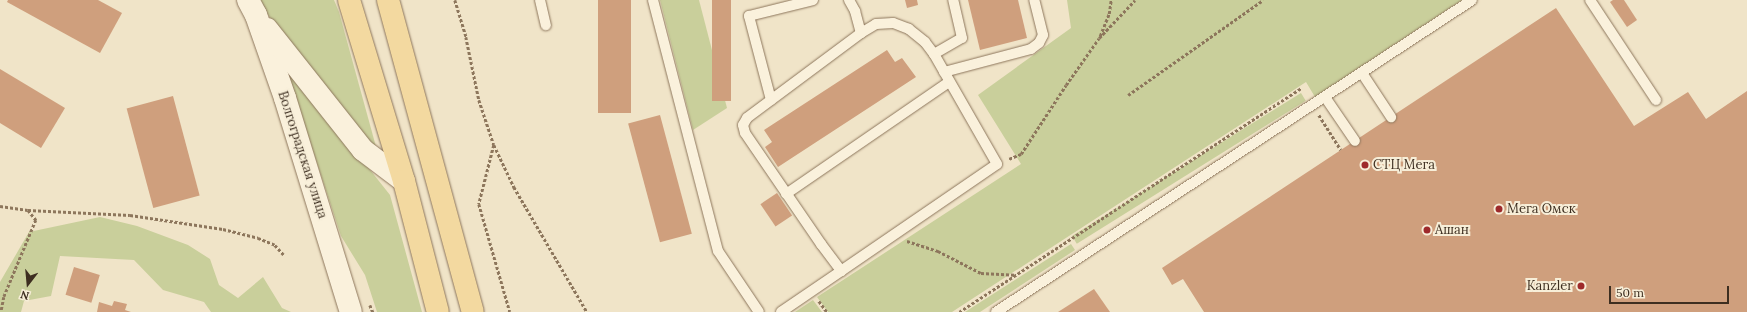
<!DOCTYPE html>
<meta charset="utf-8">
<style>
body{margin:0}
#map{position:relative;width:1747px;height:312px;overflow:hidden;background:#f0e4c8;font-family:Lora,serif}
div>[style]{position:absolute}
.green>*{inset:0;background:#c9cf9b;transform-origin:0 0}
.building>*{inset:0;background:#cf9f7d;transform-origin:0 0}
.path>*{height:2.5px;margin-top:-1.25px;transform-origin:0;background:repeating-linear-gradient(90deg,#8d765c 0 3px,transparent 0 5px)}
.roads{filter:drop-shadow(0 0 1px #8d765c) drop-shadow(0 0 1px #8d765c)}
.service>*{height:10px;margin:-5px;padding:0 5px;transform-origin:5px;border-radius:5px;background:#faf1dc}
.secondary>*{height:22px;margin:-11px;padding:0 11px;transform-origin:11px;border-radius:11px;background:#faf1dc}
.primary>*{height:22px;margin:-11px;padding:0 11px;transform-origin:11px;border-radius:11px;background:#f3d9a0}
.dots>*{width:11px;height:11px;translate:-50% -50%;box-sizing:border-box;border:2px solid #f7eed8;border-radius:50%}
span{translate:-50% -50%;white-space:nowrap;text-align:center;line-height:1.15;-webkit-text-stroke:4px #f7eed8;paint-order:stroke}
.street-label{font-size:13px;color:#3d2e20}
.poi-label{font-size:13px;color:#3d2e20}
.left{translate:0 -50%;text-align:left}
.right{translate:-100% -50%;text-align:right}
.north{position:absolute;left:8px;top:264px;width:40px;height:40px;-webkit-text-stroke:3px #f7eed8;paint-order:stroke;rotate:196deg;font-size:11px;font-weight:700;line-height:16px;text-align:center;color:#3d2e20}
.north::after{content:'';display:block;margin:auto;width:14px;height:18px;background:#3d2e20;clip-path:polygon(50% 0,100% 100%,50% 72%,0 100%)}
.scale{position:absolute;left:1609px;top:286px;width:120px;height:18px;box-sizing:border-box;border:2px solid #3d2e20;border-top:0;padding-left:5px;font-size:12px;line-height:14px;white-space:nowrap;color:#3d2e20;-webkit-text-stroke:3px #f7eed8;paint-order:stroke}
</style>
<div id="map">
<div class="green">
<i style="clip-path:polygon(260px 0,334px 0,339px 12px,378px 154px,268px 15px)"></i>
<i style="clip-path:polygon(660px 0,699px 0,727px 108px,693px 130px)"></i>
<i style="clip-path:polygon(1067px 0,1462px 0,1315px 97px,1306px 82px,952px 312px,828px 312px,817px 297px,1021px 164px,978px 95px,1071px 28px)"></i>
<i style="clip-path:polygon(283px 60px,390px 195px,422px 312px,377px 312px,365px 275px,341px 236px)"></i>
<i style="left:1301px;top:93px;width:9px;height:270px;rotate:58deg"></i>
<i style="clip-path:polygon(100px 217px,137px 226px,188px 245px,210px 259px,219px 285px,238px 298px,263px 277px,282px 308px,291px 312px,211px 312px,204px 302px,163px 290px,134px 260px,60px 256px,51px 296px,24px 301px,21px 312px,0 312px,0 282px,29px 232px)"></i>
<i style="clip-path:polygon(1071px 244px,1075px 250px,980px 312px,965px 312px)"></i>
<i style="clip-path:polygon(813px 300px,822px 312px,795px 312px)"></i>
</div>
<div class="building">
<i style="clip-path:polygon(8px 0,98px 0,122px 13px,100px 53px,7px 2px)"></i>
<i style="left:598px;top:0;width:33px;height:113px"></i>
<i style="left:712px;top:0;width:19px;height:101px"></i>
<i style="clip-path:polygon(905px 0,917px 0,918px 5px,907px 8px)"></i>
<i style="clip-path:polygon(968px 0,1018px 0,1027px 38px,980px 50px)"></i>
<i style="clip-path:polygon(1613px 0,1624px 0,1637px 20px,1627px 27px,1610px 2px)"></i>
<i style="clip-path:polygon(1556px 8px,1634px 126px,1688px 92px,1706px 119px,1747px 91px,1747px 312px,1204px 312px,1183px 279px,1172px 285px,1162px 268px)"></i>
<i style="clip-path:polygon(887px 50px,895px 62px,902px 58px,916px 77px,778px 167px,765px 147px,772px 142px,764px 130px)"></i>
<i style="clip-path:polygon(0 69px,65px 108px,41px 148px,0 123px)"></i>
<i style="left:173px;top:96px;width:103px;height:48px;rotate:75deg"></i>
<i style="left:660px;top:115px;width:123px;height:33px;rotate:75deg"></i>
<i style="left:777px;top:193px;width:27px;height:20px;rotate:56deg"></i>
<i style="left:74px;top:267px;width:27px;height:29px;rotate:17deg"></i>
<i style="clip-path:polygon(1094px 289px,1110px 312px,1058px 312px)"></i>
<i style="clip-path:polygon(114px 301px,127px 304px,125px 310px,131px 312px,97px 312px,99px 302px,112px 306px)"></i>
</div>
<div class="path">
<i style="left:455px;top:0;width:39px;rotate:73deg"></i>
<i style="left:466px;top:37px;width:64px;rotate:78.3deg"></i>
<i style="left:479px;top:100px;width:47px;rotate:71.6deg"></i>
<i style="left:494px;top:145px;width:47px;rotate:64.5deg"></i>
<i style="left:514px;top:187px;width:145px;rotate:59.7deg"></i>
<i style="left:1100px;top:36px;width:24px;rotate:-68deg"></i>
<i style="left:1109px;top:14px;width:14px;rotate:-82deg"></i>
<i style="left:1128px;top:95px;width:165px;rotate:-35.1deg"></i>
<i style="left:1319px;top:115px;width:41px;rotate:57.8deg"></i>
<i style="left:494px;top:145px;width:61px;rotate:104.3deg"></i>
<i style="left:479px;top:204px;width:112px;rotate:74deg"></i>
<i style="left:1009px;top:159px;width:13px;rotate:-23deg"></i>
<i style="left:1021px;top:154px;width:82px;rotate:-56.9deg"></i>
<i style="left:1066px;top:85px;width:57px;rotate:-54.9deg"></i>
<i style="left:1099px;top:38px;width:52px;rotate:-46.5deg"></i>
<i style="left:0;top:206px;width:28px;rotate:8deg"></i>
<i style="left:28px;top:210px;width:13px;rotate:51deg"></i>
<i style="left:36px;top:220px;width:83px;rotate:112.6deg"></i>
<i style="left:4px;top:297px;width:15px;rotate:101deg"></i>
<i style="left:28px;top:210px;width:102px;rotate:2.8deg"></i>
<i style="left:130px;top:215px;width:94px;rotate:8.6deg"></i>
<i style="left:223px;top:229px;width:36px;rotate:14deg"></i>
<i style="left:258px;top:238px;width:18px;rotate:22deg"></i>
<i style="left:275px;top:245px;width:13px;rotate:48deg"></i>
<i style="left:907px;top:241px;width:33px;rotate:18deg"></i>
<i style="left:938px;top:251px;width:48px;rotate:27.1deg"></i>
<i style="left:981px;top:273px;width:34px;rotate:3deg"></i>
<i style="left:819px;top:301px;width:14px;rotate:54deg"></i>
<i style="left:370px;top:305px;width:8px;rotate:67deg"></i>
<i style="left:959px;top:312px;width:409px;rotate:-33.2deg"></i>
</div>
<div class="roads">
<div class="service">
<i style="left:540px;top:0;width:26px;rotate:77deg"></i>
<i style="left:653px;top:0;width:259px;rotate:75.5deg"></i>
<i style="left:718px;top:251px;width:73px;rotate:56.1deg"></i>
<i style="left:849px;top:0;width:13px;rotate:61deg"></i>
<i style="left:855px;top:11px;width:23px;rotate:75deg"></i>
<i style="left:1590px;top:0;width:120px;rotate:56.6deg"></i>
<i style="left:934px;top:54px;width:32px;rotate:-30deg"></i>
<i style="left:962px;top:38px;width:39px;rotate:-103deg"></i>
<i style="left:944px;top:72px;width:90px;rotate:-14.8deg"></i>
<i style="left:1031px;top:49px;width:10px;rotate:-37deg"></i>
<i style="left:1039px;top:43px;width:9px;rotate:-63deg"></i>
<i style="left:1043px;top:35px;width:36px;rotate:-104deg"></i>
<i style="left:1362px;top:73px;width:53px;rotate:56.6deg"></i>
<i style="left:1325px;top:97px;width:53px;rotate:55.7deg"></i>
<i style="left:771px;top:100px;width:87px;rotate:-104.7deg"></i>
<i style="left:749px;top:16px;width:66px;rotate:-14deg"></i>
<i style="left:786px;top:194px;width:198px;rotate:-34.5deg"></i>
<i style="left:781px;top:312px;width:73px;rotate:-34.3deg"></i>
<i style="left:841px;top:271px;width:189px;rotate:-34.4deg"></i>
<i style="left:997px;top:164px;width:127px;rotate:-119.8deg"></i>
<i style="left:934px;top:54px;width:15px;rotate:-127deg"></i>
<i style="left:925px;top:42px;width:21px;rotate:-141deg"></i>
<i style="left:909px;top:29px;width:17px;rotate:-159deg"></i>
<i style="left:893px;top:23px;width:17px;rotate:177deg"></i>
<i style="left:876px;top:24px;width:17px;rotate:149deg"></i>
<i style="left:861px;top:33px;width:142px;rotate:143.3deg"></i>
<i style="left:747px;top:118px;width:8px;rotate:120deg"></i>
<i style="left:743px;top:125px;width:8px;rotate:76deg"></i>
<i style="left:745px;top:133px;width:135px;rotate:55.6deg"></i>
<i style="left:821px;top:244px;width:34px;rotate:53deg"></i>
<i style="left:996px;top:312px;width:569px;rotate:-33.24deg"></i>
</div>
<div class="secondary">
<i style="left:248px;top:0;width:17px;rotate:62deg"></i>
<i style="left:256px;top:15px;width:88px;rotate:70.7deg"></i>
<i style="left:285px;top:98px;width:224px;rotate:72.9deg"></i>
<i style="left:267px;top:29px;width:154px;rotate:51.6deg"></i>
<i style="left:363px;top:150px;width:51px;rotate:37.1deg"></i>
</div>
<div class="primary">
<i style="left:349px;top:0;width:189px;rotate:73.1deg"></i>
<i style="left:404px;top:181px;width:135px;rotate:75.5deg"></i>
<i style="left:388px;top:0;width:323px;rotate:74.8deg"></i>
</div>
</div>
<div class="dots">
<i style="left:1365px;top:165px;background:#9e2a2b"></i>
<i style="left:1499px;top:209px;background:#9e2a2b"></i>
<i style="left:1427px;top:230px;background:#9e2a2b"></i>
<i style="left:1581px;top:286px;background:#9e2a2b"></i>
</div>
<div class="street-label">
<span style="left:302px;top:155px;rotate:72deg">Волгоградская улица</span>
</div>
<div class="poi-label">
<span class="left" style="left:1373px;top:165px">СТЦ Мега</span>
<span class="left" style="left:1507px;top:209px">Мега Омск</span>
<span class="left" style="left:1435px;top:230px">Ашан</span>
<span class="right" style="left:1573px;top:286px">Kanzler</span>
</div>
<div class="north">N</div>
<div class="scale">50 m</div>
</div>
